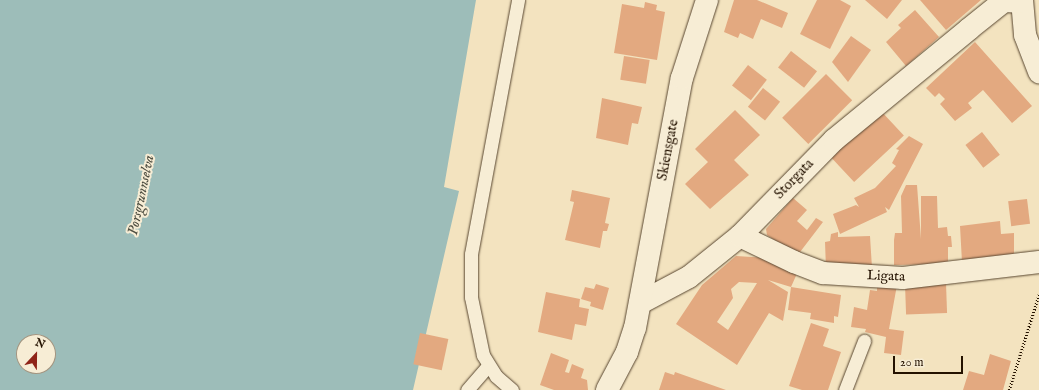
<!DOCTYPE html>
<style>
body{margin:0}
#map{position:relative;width:1039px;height:390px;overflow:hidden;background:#f3e3bf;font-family:"IM FELL English",serif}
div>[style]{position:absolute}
.water>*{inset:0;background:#9dbdb9}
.building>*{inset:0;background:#e3a980;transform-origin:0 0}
.path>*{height:2.5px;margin-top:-1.25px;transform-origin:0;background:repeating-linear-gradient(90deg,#241200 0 1px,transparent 0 3px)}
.roads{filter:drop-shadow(0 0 1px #584630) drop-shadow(0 0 1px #584630)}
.lane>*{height:13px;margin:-6.5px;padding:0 6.5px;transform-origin:6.5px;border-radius:6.5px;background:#f7edd5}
.street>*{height:22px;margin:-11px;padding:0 11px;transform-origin:11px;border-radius:11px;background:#f7edd5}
.secondary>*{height:22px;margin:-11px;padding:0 11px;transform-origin:11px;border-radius:11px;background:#f7edd5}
span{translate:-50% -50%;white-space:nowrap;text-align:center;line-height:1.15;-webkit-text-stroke:4px #f7edd5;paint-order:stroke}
.street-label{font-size:14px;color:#241200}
.water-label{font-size:15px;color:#4e4e41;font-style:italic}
.north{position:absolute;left:16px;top:334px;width:40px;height:40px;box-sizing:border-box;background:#f7edd5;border:1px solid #a39580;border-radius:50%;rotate:22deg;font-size:11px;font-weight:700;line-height:16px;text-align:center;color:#241200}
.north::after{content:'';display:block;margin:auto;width:14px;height:18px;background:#8f2418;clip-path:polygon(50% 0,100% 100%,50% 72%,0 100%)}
.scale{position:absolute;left:893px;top:356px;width:70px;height:18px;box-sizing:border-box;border:2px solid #241200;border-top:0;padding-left:5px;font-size:12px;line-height:14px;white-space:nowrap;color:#241200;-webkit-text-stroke:3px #f7edd5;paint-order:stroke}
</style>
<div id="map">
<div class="water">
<i style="clip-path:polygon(evenodd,0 0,476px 0,444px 187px,459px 191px,413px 390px,0 390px,0 0,24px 342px,48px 342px,48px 366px,24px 366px,24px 342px)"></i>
</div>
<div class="building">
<i style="clip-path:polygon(734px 0,757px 0,788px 13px,782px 28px,761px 19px,753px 39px,740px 33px,738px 38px,724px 32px)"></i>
<i style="clip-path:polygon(817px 0,840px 0,851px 6px,830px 49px,800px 34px)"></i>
<i style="clip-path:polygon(865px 0,902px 0,887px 19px)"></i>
<i style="clip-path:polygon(920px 0,981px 0,946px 30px)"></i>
<i style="clip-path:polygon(645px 2px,657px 5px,656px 10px,665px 12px,657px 60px,614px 53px,622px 4px,644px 8px)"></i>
<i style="clip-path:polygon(915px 10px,939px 37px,906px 66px,886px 42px,901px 28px,898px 25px)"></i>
<i style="clip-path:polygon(851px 36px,871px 50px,848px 82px,832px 62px)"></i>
<i style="clip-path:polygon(975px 42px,1032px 106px,1012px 123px,983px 90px,968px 103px,972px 108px,955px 121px,940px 104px,945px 99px,939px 93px,935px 97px,926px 88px)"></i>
<i style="left:791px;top:51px;width:33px;height:21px;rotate:38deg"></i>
<i style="left:624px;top:56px;width:26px;height:24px;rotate:9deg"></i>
<i style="left:748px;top:65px;width:24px;height:26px;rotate:38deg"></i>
<i style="left:826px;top:74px;width:37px;height:62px;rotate:45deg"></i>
<i style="left:763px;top:88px;width:22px;height:24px;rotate:39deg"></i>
<i style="clip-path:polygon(602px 98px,642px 107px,638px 124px,632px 123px,628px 145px,596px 138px)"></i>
<i style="clip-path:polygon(735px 110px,760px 135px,734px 160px,749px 175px,710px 209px,685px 184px,708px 162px,695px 149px)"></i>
<i style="left:880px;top:110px;width:35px;height:68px;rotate:47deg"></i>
<i style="left:982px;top:132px;width:29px;height:21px;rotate:52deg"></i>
<i style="clip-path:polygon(909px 136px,923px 144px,889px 210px,885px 207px,887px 212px,840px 234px,833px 214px,856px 205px,859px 207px,854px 198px,875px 188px,896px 166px,892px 163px,899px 150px,896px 149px)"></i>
<i style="clip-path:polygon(906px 185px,917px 185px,921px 239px,921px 196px,937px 196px,938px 228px,947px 227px,948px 236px,951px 236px,952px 247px,948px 247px,948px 264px,894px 265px,894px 240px,895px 233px,902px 233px,901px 196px)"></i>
<i style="clip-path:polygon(572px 190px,610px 198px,605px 223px,609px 224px,607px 231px,603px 231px,600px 248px,565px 240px,574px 202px,570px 201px)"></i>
<i style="clip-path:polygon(793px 198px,807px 210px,797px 221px,807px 230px,816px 218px,823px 222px,797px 256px,767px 235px,766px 229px)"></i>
<i style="left:1027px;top:199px;width:25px;height:19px;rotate:83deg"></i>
<i style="clip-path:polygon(1000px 221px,1001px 234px,1014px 233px,1014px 256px,962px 262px,960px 226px)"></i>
<i style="clip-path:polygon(838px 232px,838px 237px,870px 236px,872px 268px,826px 269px,825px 242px,830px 241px,831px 234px)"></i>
<i style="clip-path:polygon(evenodd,736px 256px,770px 258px,799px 269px,791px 287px,768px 280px,788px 292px,783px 321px,769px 313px,737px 365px,676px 324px,702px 285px,736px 256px,739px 282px,757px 283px,728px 330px,717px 322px,733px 298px,731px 289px,739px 282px)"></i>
<i style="left:946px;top:283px;width:30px;height:41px;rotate:88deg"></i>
<i style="clip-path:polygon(596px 284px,609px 288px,603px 310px,590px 306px,591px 302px,581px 299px,585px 287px,594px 289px)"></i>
<i style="clip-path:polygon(897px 285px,889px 329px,904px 331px,901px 355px,884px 353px,886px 337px,865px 332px,866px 329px,851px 327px,854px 307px,867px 310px,870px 290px,877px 291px,877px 286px)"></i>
<i style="clip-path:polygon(791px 287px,841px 295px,838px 317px,834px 316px,834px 323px,810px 319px,811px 313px,788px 310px)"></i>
<i style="clip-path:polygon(546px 292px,580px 299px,579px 307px,589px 309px,586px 326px,575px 324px,572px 340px,538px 332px)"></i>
<i style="clip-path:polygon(811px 323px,829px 329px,823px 346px,841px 352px,828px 390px,802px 390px,789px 386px)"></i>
<i style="left:420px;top:333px;width:29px;height:32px;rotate:12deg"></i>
<i style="clip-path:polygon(551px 353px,569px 360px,565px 372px,569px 373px,572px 364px,584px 369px,581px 378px,587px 380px,588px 390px,554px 390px,540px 385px)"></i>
<i style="clip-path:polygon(990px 354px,1011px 361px,1003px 390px,963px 390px,969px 371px,984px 375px)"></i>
<i style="clip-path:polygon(665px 372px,674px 375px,675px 372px,726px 390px,659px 390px)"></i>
</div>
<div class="path">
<i style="left:1009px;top:390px;width:101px;rotate:-72.6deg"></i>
</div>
<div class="roads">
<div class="lane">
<i style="left:467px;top:390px;width:32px;rotate:-49deg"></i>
<i style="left:512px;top:390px;width:21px;rotate:-139deg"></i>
<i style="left:496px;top:376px;width:25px;rotate:-122deg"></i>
<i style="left:483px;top:355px;width:59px;rotate:-101.7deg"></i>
<i style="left:471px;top:297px;width:43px;rotate:-90deg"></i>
<i style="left:471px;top:254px;width:258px;rotate:-79.5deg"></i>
<i style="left:845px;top:390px;width:53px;rotate:-68.8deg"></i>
</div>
<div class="street">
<i style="left:1022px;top:0;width:35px;rotate:85deg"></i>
<i style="left:1025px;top:35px;width:40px;rotate:69deg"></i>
<i style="left:740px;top:236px;width:60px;rotate:25.7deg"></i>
<i style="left:794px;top:262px;width:31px;rotate:21deg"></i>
<i style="left:823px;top:273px;width:80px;rotate:3.6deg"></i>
<i style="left:903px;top:278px;width:137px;rotate:-6.7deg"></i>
<i style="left:640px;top:303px;width:55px;rotate:-28deg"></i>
<i style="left:689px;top:277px;width:65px;rotate:-38.8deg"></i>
<i style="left:740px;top:236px;width:134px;rotate:-45.6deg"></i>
<i style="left:834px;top:140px;width:175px;rotate:-39.4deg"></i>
<i style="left:969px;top:29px;width:45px;rotate:-38.7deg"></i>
<i style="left:1004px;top:1px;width:17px;rotate:3deg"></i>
</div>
<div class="secondary">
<i style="left:607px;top:390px;width:43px;rotate:-62.2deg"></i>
<i style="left:627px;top:352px;width:25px;rotate:-72deg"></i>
<i style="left:635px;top:328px;width:254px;rotate:-79.4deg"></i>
<i style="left:682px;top:78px;width:82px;rotate:-72.2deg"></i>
</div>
</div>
<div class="street-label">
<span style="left:668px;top:150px;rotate:-79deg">Skiensgate</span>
<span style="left:794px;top:179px;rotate:-46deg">Storgata</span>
<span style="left:886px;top:276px;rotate:2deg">Ligata</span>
</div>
<div class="water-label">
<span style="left:141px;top:195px;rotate:-78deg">Porsgrunnselva</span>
</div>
<div class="north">N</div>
<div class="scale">20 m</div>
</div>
